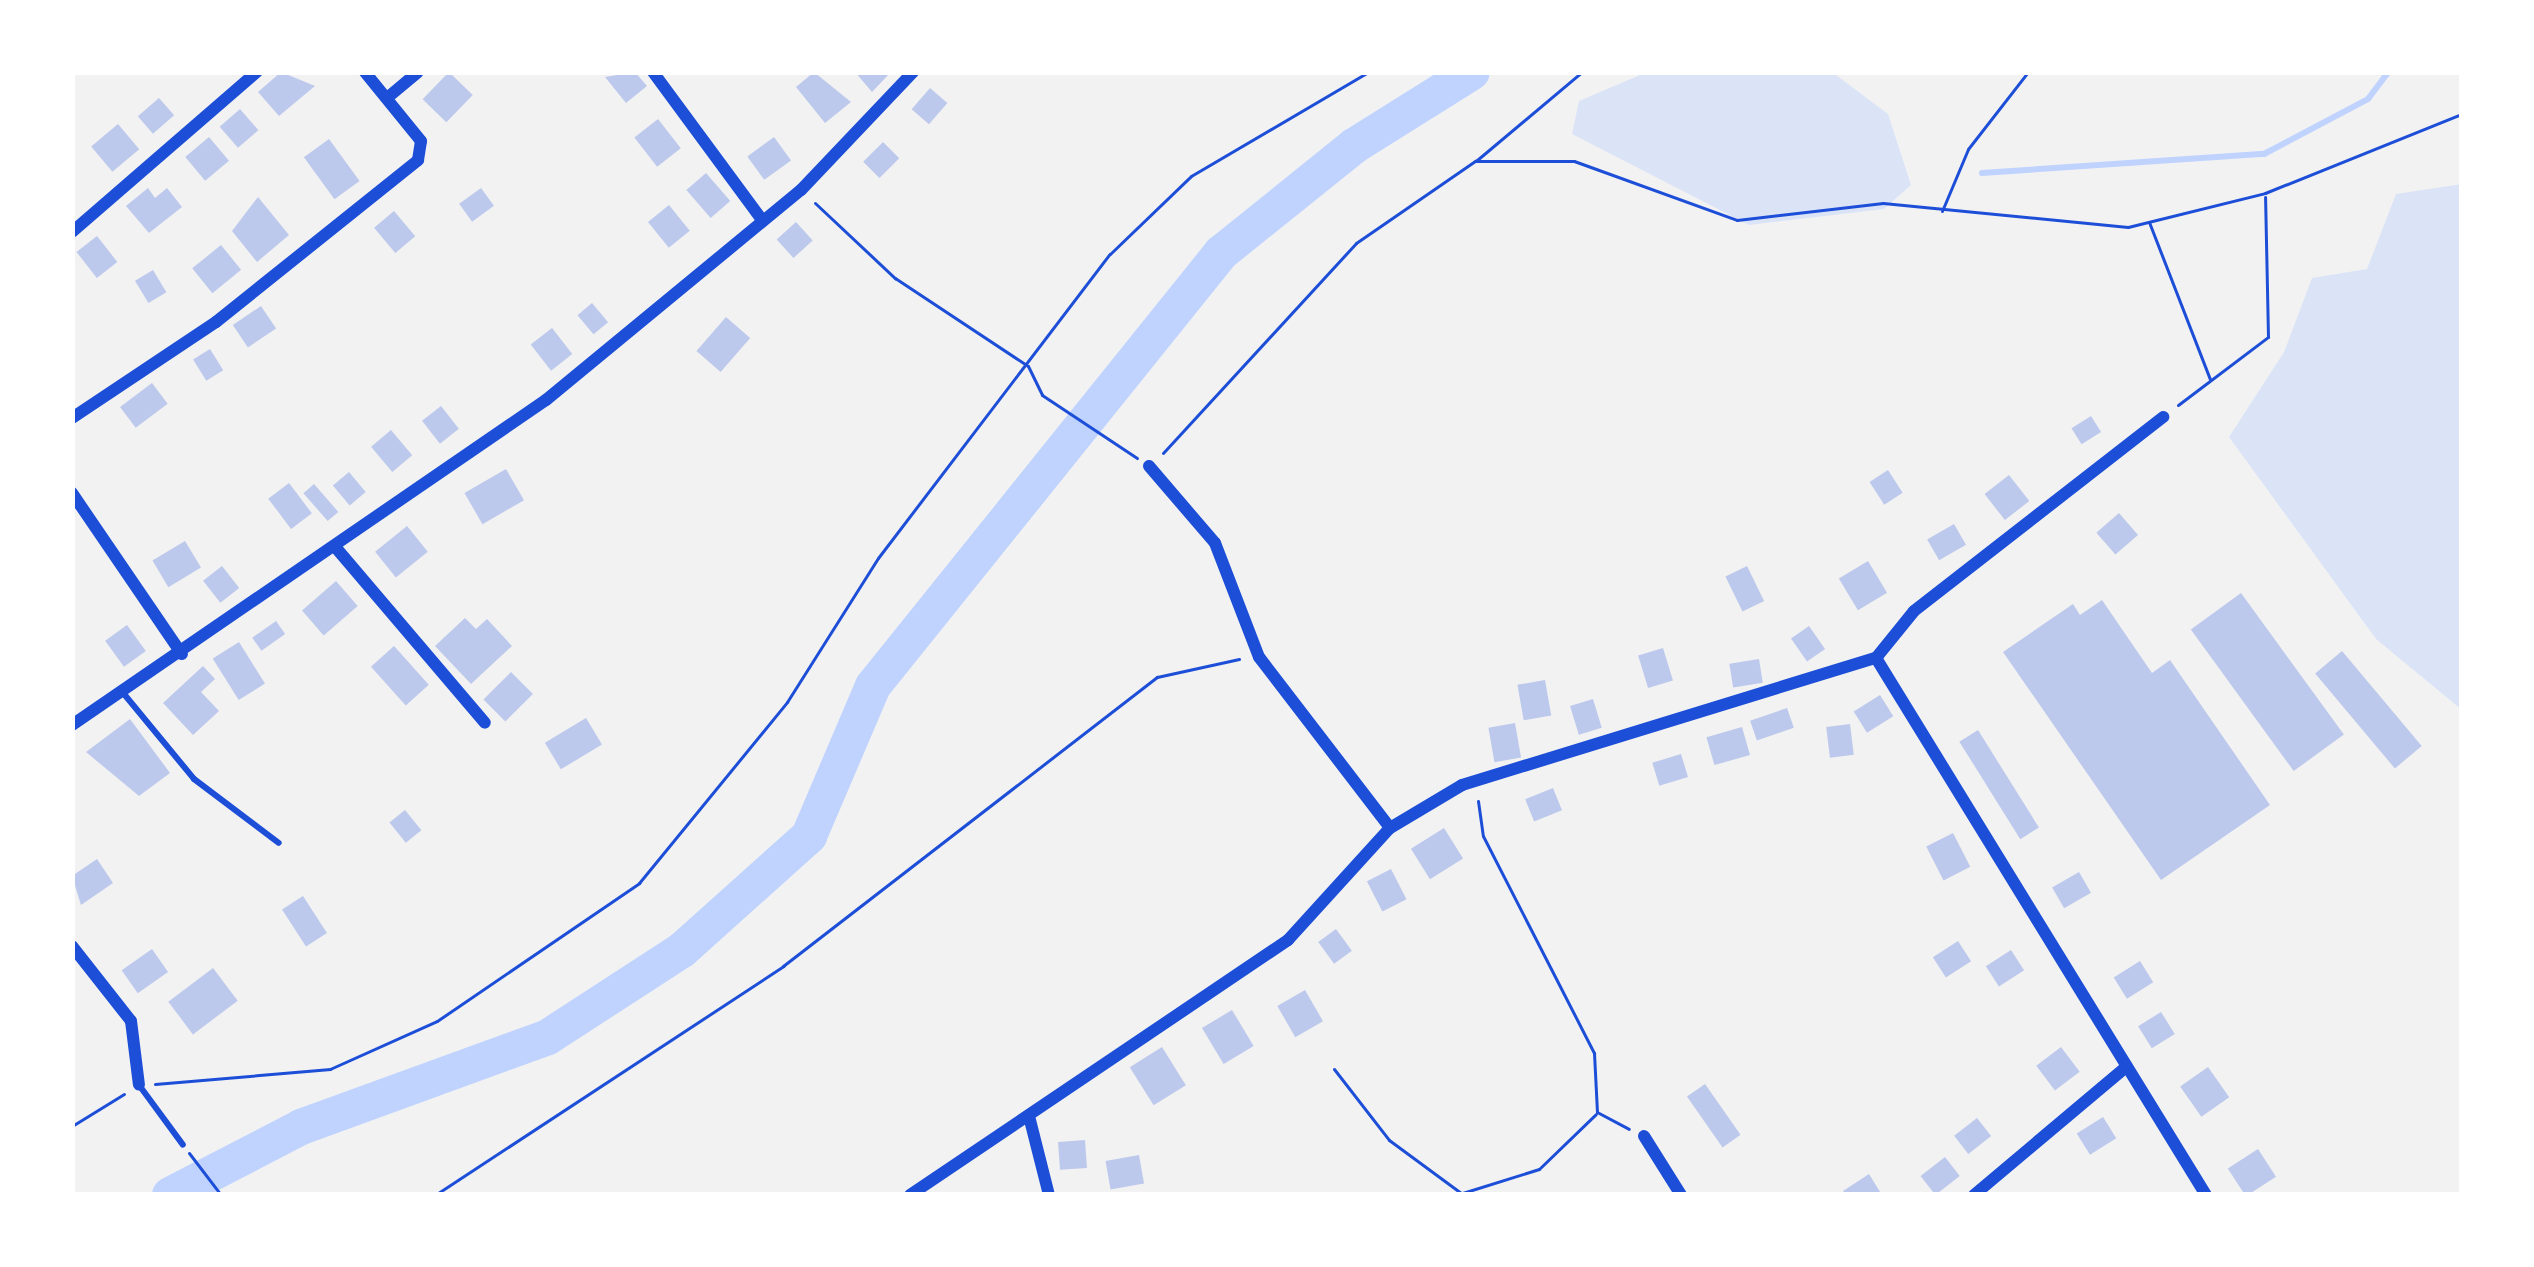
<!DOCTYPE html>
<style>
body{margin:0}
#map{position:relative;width:2534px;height:1267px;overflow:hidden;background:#f2f2f2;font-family:"Roboto Condensed",sans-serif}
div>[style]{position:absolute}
.green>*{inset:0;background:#dbe4f7}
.stream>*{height:6px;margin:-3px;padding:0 3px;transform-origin:3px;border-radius:3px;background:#bfd3fe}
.river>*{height:36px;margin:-18px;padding:0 18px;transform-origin:18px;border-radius:18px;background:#bfd3fe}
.building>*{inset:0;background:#bdc9ec;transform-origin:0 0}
.path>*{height:3px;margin:-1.5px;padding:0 1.5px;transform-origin:1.5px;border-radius:1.5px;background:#1d4ed8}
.service>*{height:6px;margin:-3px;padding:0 3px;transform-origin:3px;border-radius:3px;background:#1d4ed8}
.minor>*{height:12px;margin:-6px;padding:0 6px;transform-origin:6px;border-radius:6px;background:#1d4ed8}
span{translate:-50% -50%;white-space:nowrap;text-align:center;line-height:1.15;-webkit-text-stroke:9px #fff;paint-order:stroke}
.frame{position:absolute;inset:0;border:75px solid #fff;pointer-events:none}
</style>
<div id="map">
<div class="green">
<i style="clip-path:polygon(1647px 72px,1832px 72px,1888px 114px,1911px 185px,1884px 209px,1749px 225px,1572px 134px,1579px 101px)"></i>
<i style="clip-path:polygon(2462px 184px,2462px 710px,2376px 639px,2229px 437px,2284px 352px,2312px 278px,2367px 269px,2396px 194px)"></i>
</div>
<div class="stream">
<i style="left:1982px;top:173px;width:283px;rotate:-3.9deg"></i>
<i style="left:2264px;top:154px;width:118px;rotate:-27.9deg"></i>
<i style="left:2368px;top:99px;width:34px;rotate:-53deg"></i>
</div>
<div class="river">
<i style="left:170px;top:1195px;width:148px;rotate:-27.4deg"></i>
<i style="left:301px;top:1127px;width:263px;rotate:-20deg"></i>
<i style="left:548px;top:1037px;width:160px;rotate:-33deg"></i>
<i style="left:682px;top:950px;width:171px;rotate:-41.9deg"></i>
<i style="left:809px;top:836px;width:163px;rotate:-66.9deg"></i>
<i style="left:873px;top:686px;width:556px;rotate:-51.21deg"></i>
<i style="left:1221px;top:253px;width:171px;rotate:-38.8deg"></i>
<i style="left:1354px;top:146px;width:139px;rotate:-32.1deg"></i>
</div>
<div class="building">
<i style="clip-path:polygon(281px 72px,315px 86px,279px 116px,258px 92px)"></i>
<i style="left:449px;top:72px;width:33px;height:38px;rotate:44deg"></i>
<i style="clip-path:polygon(635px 72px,647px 86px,626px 103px,605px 77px)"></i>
<i style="clip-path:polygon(814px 72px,851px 102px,825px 123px,796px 87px)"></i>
<i style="clip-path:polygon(855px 72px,891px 72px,872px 92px)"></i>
<i style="left:930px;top:88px;width:23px;height:28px;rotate:41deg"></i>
<i style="left:159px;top:98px;width:23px;height:28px;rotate:49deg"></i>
<i style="left:240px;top:109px;width:28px;height:27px;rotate:49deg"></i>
<i style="left:658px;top:119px;width:37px;height:30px;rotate:52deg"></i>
<i style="left:118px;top:124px;width:33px;height:35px;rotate:50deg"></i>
<i style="left:209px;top:137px;width:31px;height:31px;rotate:50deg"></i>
<i style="left:774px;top:137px;width:29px;height:33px;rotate:54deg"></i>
<i style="left:329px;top:139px;width:52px;height:31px;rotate:54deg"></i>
<i style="left:883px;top:142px;width:23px;height:28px;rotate:45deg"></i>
<i style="left:706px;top:173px;width:37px;height:26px;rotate:49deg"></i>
<i style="clip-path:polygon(148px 188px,155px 198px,167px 188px,182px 207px,149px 233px,126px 206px)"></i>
<i style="left:481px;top:188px;width:22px;height:27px;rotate:54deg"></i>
<i style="clip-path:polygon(258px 197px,289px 235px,257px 262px,232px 231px)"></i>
<i style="left:669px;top:205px;width:33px;height:27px;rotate:51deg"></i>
<i style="left:394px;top:211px;width:33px;height:26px;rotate:50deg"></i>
<i style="left:796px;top:222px;width:25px;height:26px;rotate:48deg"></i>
<i style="left:97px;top:236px;width:33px;height:26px;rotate:52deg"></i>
<i style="left:221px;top:245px;width:32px;height:37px;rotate:51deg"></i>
<i style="left:153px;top:270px;width:26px;height:21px;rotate:59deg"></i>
<i style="left:592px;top:303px;width:25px;height:19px;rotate:50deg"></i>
<i style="left:261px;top:306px;width:27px;height:34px;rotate:56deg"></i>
<i style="left:726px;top:317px;width:32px;height:45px;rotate:41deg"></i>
<i style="left:552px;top:328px;width:33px;height:27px;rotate:52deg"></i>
<i style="left:210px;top:349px;width:25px;height:20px;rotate:58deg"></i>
<i style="left:152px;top:383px;width:26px;height:40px;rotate:53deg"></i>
<i style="left:441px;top:406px;width:29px;height:24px;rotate:52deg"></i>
<i style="left:2091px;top:416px;width:19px;height:23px;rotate:58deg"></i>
<i style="left:391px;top:430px;width:33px;height:26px;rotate:50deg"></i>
<i style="left:506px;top:469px;width:36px;height:48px;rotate:60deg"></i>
<i style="left:1888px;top:470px;width:27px;height:22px;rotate:57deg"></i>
<i style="left:349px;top:472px;width:26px;height:21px;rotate:50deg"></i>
<i style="left:2009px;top:475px;width:33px;height:31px;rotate:52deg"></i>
<i style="left:289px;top:483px;width:38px;height:26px;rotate:53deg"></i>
<i style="left:314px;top:484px;width:37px;height:14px;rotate:49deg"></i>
<i style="left:2119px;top:513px;width:29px;height:30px;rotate:49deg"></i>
<i style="left:1954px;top:524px;width:24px;height:31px;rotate:60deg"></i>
<i style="left:407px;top:526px;width:33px;height:41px;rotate:51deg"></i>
<i style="left:185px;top:541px;width:31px;height:38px;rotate:59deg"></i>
<i style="left:1868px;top:561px;width:37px;height:34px;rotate:59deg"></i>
<i style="left:222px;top:566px;width:28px;height:24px;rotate:52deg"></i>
<i style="left:1747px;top:566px;width:39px;height:24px;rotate:64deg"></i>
<i style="left:336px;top:581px;width:33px;height:45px;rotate:49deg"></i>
<i style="left:2241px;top:593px;width:175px;height:62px;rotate:54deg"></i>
<i style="clip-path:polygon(2102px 600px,2152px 673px,2170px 660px,2270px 805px,2161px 880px,2003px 652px,2073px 604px,2080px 615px)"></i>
<i style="clip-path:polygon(465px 618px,476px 629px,487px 619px,512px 646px,471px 684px,435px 646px)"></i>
<i style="left:276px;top:621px;width:16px;height:29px;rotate:55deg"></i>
<i style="left:127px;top:625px;width:32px;height:27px;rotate:54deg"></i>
<i style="left:1809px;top:626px;width:28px;height:22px;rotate:55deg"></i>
<i style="left:239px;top:642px;width:49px;height:31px;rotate:58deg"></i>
<i style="left:394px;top:646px;width:52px;height:31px;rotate:48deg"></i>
<i style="left:1663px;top:648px;width:34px;height:26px;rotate:73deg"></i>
<i style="left:2342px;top:651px;width:124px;height:35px;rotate:50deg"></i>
<i style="left:1759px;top:659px;width:24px;height:30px;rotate:81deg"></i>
<i style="clip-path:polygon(203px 666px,215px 679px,201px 692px,219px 711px,193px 735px,163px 703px)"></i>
<i style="left:511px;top:672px;width:31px;height:39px;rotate:45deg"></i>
<i style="left:1545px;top:680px;width:36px;height:28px;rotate:80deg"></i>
<i style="left:1880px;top:695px;width:25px;height:31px;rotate:58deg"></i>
<i style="left:1593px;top:699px;width:30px;height:24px;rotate:73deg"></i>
<i style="left:1787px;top:708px;width:21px;height:39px;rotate:71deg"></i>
<i style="left:586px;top:718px;width:31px;height:48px;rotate:59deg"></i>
<i style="clip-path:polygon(130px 719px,170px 773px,139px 796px,86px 752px)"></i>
<i style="left:1515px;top:723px;width:35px;height:27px;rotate:80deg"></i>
<i style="left:1850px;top:724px;width:31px;height:24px;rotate:83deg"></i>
<i style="left:1742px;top:727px;width:29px;height:37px;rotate:74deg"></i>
<i style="left:1978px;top:730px;width:115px;height:22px;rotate:58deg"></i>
<i style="left:1681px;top:754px;width:24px;height:30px;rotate:73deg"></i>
<i style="left:1553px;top:788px;width:24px;height:30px;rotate:68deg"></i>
<i style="left:405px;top:810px;width:26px;height:20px;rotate:51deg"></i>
<i style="left:1444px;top:828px;width:36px;height:39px;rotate:58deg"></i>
<i style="left:1953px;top:833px;width:38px;height:30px;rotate:63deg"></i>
<i style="clip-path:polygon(97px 859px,113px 883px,81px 905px,72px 876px)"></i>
<i style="left:1391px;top:869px;width:34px;height:27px;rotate:63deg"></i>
<i style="left:2079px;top:872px;width:24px;height:31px;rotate:60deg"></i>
<i style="left:303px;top:896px;width:44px;height:25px;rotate:57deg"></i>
<i style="left:1336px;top:929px;width:27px;height:22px;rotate:54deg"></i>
<i style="left:1958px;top:941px;width:24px;height:30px;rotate:57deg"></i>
<i style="left:152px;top:949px;width:28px;height:37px;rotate:55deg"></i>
<i style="left:2011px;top:950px;width:24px;height:30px;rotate:57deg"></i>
<i style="left:2140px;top:961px;width:25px;height:31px;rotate:58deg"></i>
<i style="left:213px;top:968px;width:41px;height:56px;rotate:53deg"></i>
<i style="left:1305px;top:990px;width:36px;height:32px;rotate:60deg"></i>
<i style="left:1232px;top:1010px;width:42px;height:35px;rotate:59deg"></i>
<i style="left:2161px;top:1012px;width:26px;height:27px;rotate:58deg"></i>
<i style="left:1162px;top:1047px;width:45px;height:38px;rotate:58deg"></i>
<i style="left:2061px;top:1047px;width:31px;height:31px;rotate:53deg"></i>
<i style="left:2208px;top:1067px;width:37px;height:34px;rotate:55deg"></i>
<i style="left:1705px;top:1084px;width:62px;height:22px;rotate:55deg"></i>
<i style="left:2103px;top:1117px;width:25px;height:31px;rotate:58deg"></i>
<i style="left:1977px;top:1118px;width:23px;height:29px;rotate:52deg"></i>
<i style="left:1085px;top:1140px;width:28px;height:27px;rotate:86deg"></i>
<i style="left:2258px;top:1149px;width:33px;height:36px;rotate:57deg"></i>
<i style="left:1139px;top:1155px;width:29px;height:34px;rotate:80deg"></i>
<i style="left:1945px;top:1157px;width:24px;height:31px;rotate:52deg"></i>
<i style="clip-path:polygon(1869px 1174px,1882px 1195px,1846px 1195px,1843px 1191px)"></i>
</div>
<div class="path">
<i style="left:1477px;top:160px;width:137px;rotate:-40deg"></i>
<i style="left:815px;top:203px;width:110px;rotate:43.2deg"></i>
<i style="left:895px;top:278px;width:159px;rotate:33.5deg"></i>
<i style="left:1028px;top:366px;width:32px;rotate:64deg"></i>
<i style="left:1042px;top:395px;width:114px;rotate:33.6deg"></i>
<i style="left:1942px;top:211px;width:67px;rotate:-67.2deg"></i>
<i style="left:1968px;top:149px;width:98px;rotate:-52.1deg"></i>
<i style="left:2149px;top:222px;width:168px;rotate:68.8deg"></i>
<i style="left:2178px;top:405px;width:113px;rotate:-37.1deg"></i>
<i style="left:2268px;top:337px;width:140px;rotate:-91.2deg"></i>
<i style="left:1163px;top:453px;width:285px;rotate:-47.4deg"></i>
<i style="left:1356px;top:243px;width:145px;rotate:-34.6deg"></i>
<i style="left:1475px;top:161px;width:99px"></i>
<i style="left:1574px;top:161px;width:173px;rotate:19.9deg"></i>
<i style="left:1737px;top:220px;width:147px;rotate:-6.6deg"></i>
<i style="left:1883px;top:203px;width:246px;rotate:5.6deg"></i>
<i style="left:2128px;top:227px;width:141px;rotate:-13.9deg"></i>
<i style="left:2265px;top:193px;width:212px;rotate:-21.9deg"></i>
<i style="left:1478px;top:801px;width:35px;rotate:82deg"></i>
<i style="left:1483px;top:836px;width:244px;rotate:62.9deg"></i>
<i style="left:1594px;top:1053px;width:59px;rotate:87.1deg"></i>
<i style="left:1597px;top:1112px;width:36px;rotate:28deg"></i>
<i style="left:1334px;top:1069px;width:90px;rotate:52.2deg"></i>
<i style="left:1389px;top:1140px;width:89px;rotate:36.4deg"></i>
<i style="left:155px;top:1084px;width:176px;rotate:-4.9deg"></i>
<i style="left:330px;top:1069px;width:117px;rotate:-24.2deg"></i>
<i style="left:437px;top:1021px;width:245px;rotate:-34.3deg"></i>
<i style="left:639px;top:883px;width:234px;rotate:-50.7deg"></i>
<i style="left:787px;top:702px;width:170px;rotate:-57.7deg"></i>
<i style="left:878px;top:558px;width:382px;rotate:-52.7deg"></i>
<i style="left:1110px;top:254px;width:112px;rotate:-43.9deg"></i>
<i style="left:1191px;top:176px;width:205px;rotate:-30.4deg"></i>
<i style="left:72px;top:1126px;width:61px;rotate:-31.6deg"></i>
<i style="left:189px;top:1153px;width:53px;rotate:52.7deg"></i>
<i style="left:435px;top:1195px;width:417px;rotate:-33.3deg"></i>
<i style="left:783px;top:966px;width:473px;rotate:-37.7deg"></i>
<i style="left:1157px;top:677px;width:84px;rotate:-12.4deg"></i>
<i style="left:1456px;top:1195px;width:87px;rotate:-17.4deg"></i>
<i style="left:1539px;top:1169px;width:79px;rotate:-44deg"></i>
</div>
<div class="service">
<i style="left:124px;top:694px;width:110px;rotate:50.5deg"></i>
<i style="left:194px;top:779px;width:106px;rotate:37deg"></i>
<i style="left:139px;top:1085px;width:74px;rotate:53.7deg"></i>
</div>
<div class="minor">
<i style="left:653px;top:72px;width:185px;rotate:53.6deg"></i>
<i style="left:387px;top:98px;width:40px;rotate:-40deg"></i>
<i style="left:72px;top:232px;width:245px;rotate:-40.9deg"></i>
<i style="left:72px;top:418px;width:173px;rotate:-33.7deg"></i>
<i style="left:216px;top:322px;width:259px;rotate:-38.7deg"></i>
<i style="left:418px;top:160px;width:19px;rotate:-81deg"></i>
<i style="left:421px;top:141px;width:89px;rotate:-129.1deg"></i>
<i style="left:1149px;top:466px;width:101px;rotate:49.4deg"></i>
<i style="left:1215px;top:543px;width:122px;rotate:68.9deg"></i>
<i style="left:1259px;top:657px;width:215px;rotate:52.5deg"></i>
<i style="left:72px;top:493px;width:195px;rotate:55.7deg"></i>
<i style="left:337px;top:549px;width:228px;rotate:49.6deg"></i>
<i style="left:1876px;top:658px;width:630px;rotate:58.43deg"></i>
<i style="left:72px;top:725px;width:575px;rotate:-34.44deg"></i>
<i style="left:546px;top:400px;width:330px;rotate:-39.5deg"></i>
<i style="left:801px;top:190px;width:163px;rotate:-46.5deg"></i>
<i style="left:72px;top:946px;width:95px;rotate:51.8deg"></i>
<i style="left:131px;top:1021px;width:64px;rotate:82.9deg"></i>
<i style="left:1030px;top:1120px;width:77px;rotate:75.8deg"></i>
<i style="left:1644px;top:1136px;width:70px;rotate:57.9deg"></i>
<i style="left:910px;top:1195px;width:456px;rotate:-34deg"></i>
<i style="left:1288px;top:940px;width:151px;rotate:-47.7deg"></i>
<i style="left:1390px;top:828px;width:84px;rotate:-30.8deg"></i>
<i style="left:1462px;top:785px;width:433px;rotate:-17.1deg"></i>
<i style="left:1876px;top:658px;width:60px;rotate:-51deg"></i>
<i style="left:1914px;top:611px;width:316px;rotate:-37.9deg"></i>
<i style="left:1974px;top:1195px;width:199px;rotate:-40.1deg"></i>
</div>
<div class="frame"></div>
</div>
